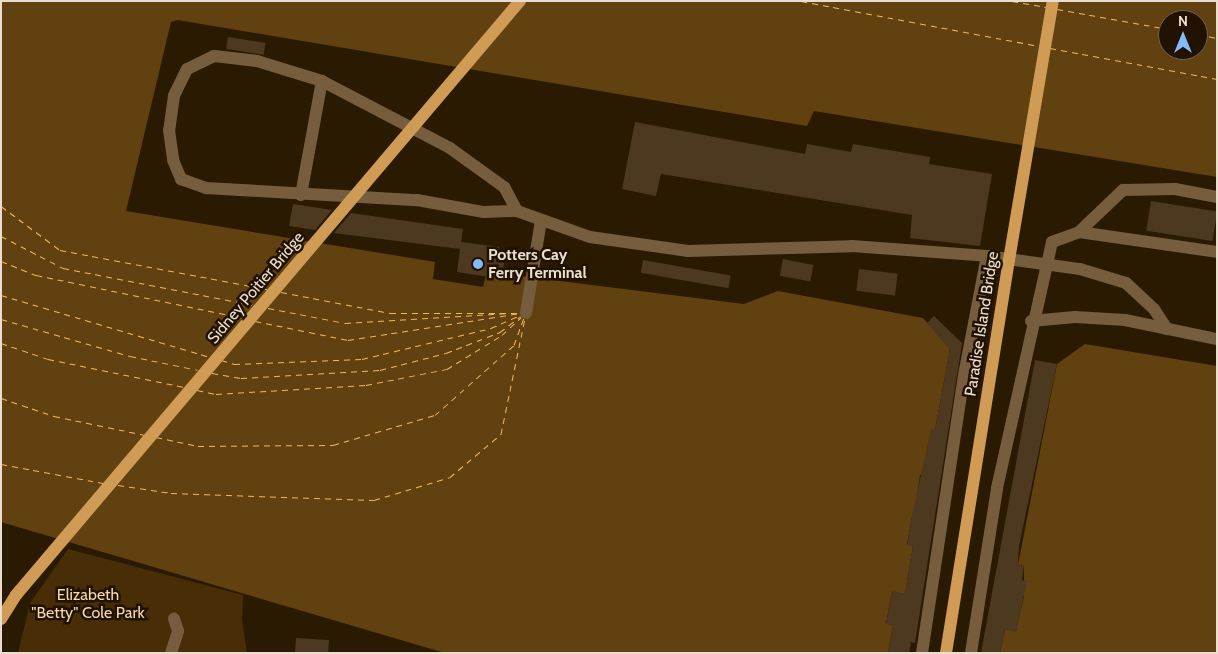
<!DOCTYPE html>
<style>
body{margin:0}
#map{position:relative;width:1218px;height:654px;overflow:hidden;background:#2b1a02;font-family:Cabin,sans-serif}
div>[style]{position:absolute}
.green>*{inset:0;background:#472e07}
.water>*{inset:0;background:#614110}
.ferry>*{height:1px;margin-top:-0.5px;transform-origin:0;background:repeating-linear-gradient(90deg,#f4b660 0 6px,transparent 0 11px)}
.building>*{inset:0;background:#4c391f;transform-origin:0 0}
.minor>*{height:12px;margin:-6px;padding:0 6px;transform-origin:6px;border-radius:6px;background:#765d3d}
.major>*{height:12px;margin:-6px;padding:0 6px;transform-origin:6px;border-radius:6px;background:#d09c55}
.major-bridge>*{height:12px;margin:-6px;padding:0 6px;transform-origin:6px;border-radius:6px;background:#d09c55}
.dots>*{width:14px;height:14px;translate:-50% -50%;box-sizing:border-box;border:2px solid #211100;border-radius:50%}
span{translate:-50% -50%;white-space:nowrap;text-align:center;line-height:1.15;-webkit-text-stroke:5px #211100;paint-order:stroke}
.poi-label{font-size:16px;color:#eaded0;font-weight:700}
.left{translate:0 -50%;text-align:left}
.street-label{font-size:16px;color:#eaded0}
.park-label{font-size:16px;color:#f7d7b0}
.frame{position:absolute;inset:0;border:2px solid #eaded0;pointer-events:none}
.north{position:absolute;left:1158px;top:10px;width:50px;height:50px;box-sizing:border-box;background:#211100;border:1px solid #716353;border-radius:50%;rotate:0deg;font-size:14px;font-weight:700;line-height:20px;text-align:center;color:#eaded0}
.north::after{content:'';display:block;margin:auto;width:18px;height:22px;background:#85bbfb;clip-path:polygon(50% 0,100% 100%,50% 72%,0 100%)}
</style>
<div id="map">
<div class="green">
<i style="clip-path:polygon(68px 549px,243px 595px,242px 619px,247px 653px,18px 653px,30px 603px)"></i>
</div>
<div class="water">
<i style="clip-path:polygon(evenodd,1px 1px,1217px 1px,1217px 177px,814px 111px,807px 126px,178px 20px,171px 22px,126px 211px,435px 262px,433px 279px,483px 287px,486px 276px,501px 279px,505px 274px,744px 304px,778px 291px,923px 318px,950px 349px,935px 430px,931px 430px,926px 476px,920px 475px,917px 495px,920px 513px,913px 512px,907px 544px,913px 546px,905px 594px,892px 592px,886px 623px,893px 625px,888px 653px,445px 653px,1px 522px,1px 1px,1168px 20px,1198px 20px,1198px 50px,1168px 50px,1168px 20px)"></i>
<i style="clip-path:polygon(1085px 344px,1217px 366px,1217px 653px,1000px 653px,1005px 629px,1016px 631px,1024px 596px,1024px 566px,1018px 565px,1057px 364px)"></i>
</div>
<div class="ferry">
<i style="left:801px;top:1px;width:242px;rotate:10.7deg"></i>
<i style="left:1012px;top:1px;width:35px;rotate:10deg"></i>
<i style="left:1057px;top:9px;width:113px;rotate:10.2deg"></i>
<i style="left:1198px;top:34px;width:19px;rotate:12deg"></i>
<i style="left:1050px;top:48px;width:170px;rotate:10.5deg"></i>
<i style="left:1px;top:206px;width:74px;rotate:36.7deg"></i>
<i style="left:60px;top:250px;width:211px;rotate:10.7deg"></i>
<i style="left:1px;top:236px;width:70px;rotate:27.3deg"></i>
<i style="left:63px;top:268px;width:195px;rotate:11deg"></i>
<i style="left:1px;top:261px;width:38px;rotate:22deg"></i>
<i style="left:36px;top:275px;width:212px;rotate:11.7deg"></i>
<i style="left:281px;top:292px;width:111px;rotate:10.9deg"></i>
<i style="left:390px;top:313px;width:130px"></i>
<i style="left:1px;top:295px;width:218px;rotate:16.5deg"></i>
<i style="left:268px;top:308px;width:78px;rotate:11deg"></i>
<i style="left:345px;top:323px;width:165px;rotate:-3.5deg"></i>
<i style="left:1px;top:319px;width:134px;rotate:16deg"></i>
<i style="left:130px;top:356px;width:69px;rotate:11.6deg"></i>
<i style="left:255px;top:321px;width:95px;rotate:11.5deg"></i>
<i style="left:348px;top:340px;width:174px;rotate:-8.9deg"></i>
<i style="left:1px;top:343px;width:50px;rotate:18.8deg"></i>
<i style="left:48px;top:359px;width:139px;rotate:11.6deg"></i>
<i style="left:221px;top:360px;width:14px;rotate:17deg"></i>
<i style="left:234px;top:364px;width:128px;rotate:-2.2deg"></i>
<i style="left:362px;top:359px;width:133px;rotate:-13.5deg"></i>
<i style="left:491px;top:328px;width:32px;rotate:-24deg"></i>
<i style="left:212px;top:373px;width:29px;rotate:10deg"></i>
<i style="left:241px;top:378px;width:139px;rotate:-3.3deg"></i>
<i style="left:380px;top:370px;width:68px;rotate:-14.4deg"></i>
<i style="left:446px;top:353px;width:58px;rotate:-21.3deg"></i>
<i style="left:500px;top:332px;width:26px;rotate:-37deg"></i>
<i style="left:197px;top:390px;width:19px;rotate:12deg"></i>
<i style="left:216px;top:394px;width:150px;rotate:-3.4deg"></i>
<i style="left:366px;top:385px;width:83px;rotate:-11.2deg"></i>
<i style="left:447px;top:369px;width:65px;rotate:-31.7deg"></i>
<i style="left:502px;top:335px;width:26px;rotate:-43deg"></i>
<i style="left:1px;top:398px;width:56px;rotate:18.8deg"></i>
<i style="left:54px;top:416px;width:93px;rotate:11.8deg"></i>
<i style="left:156px;top:437px;width:43px;rotate:12.1deg"></i>
<i style="left:198px;top:446px;width:135px;rotate:-0.4deg"></i>
<i style="left:333px;top:445px;width:106px;rotate:-16.4deg"></i>
<i style="left:435px;top:415px;width:106px;rotate:-41.5deg"></i>
<i style="left:514px;top:345px;width:29px;rotate:-70deg"></i>
<i style="left:1px;top:464px;width:105px;rotate:10.5deg"></i>
<i style="left:118px;top:485px;width:54px;rotate:8.6deg"></i>
<i style="left:171px;top:493px;width:203px;rotate:2deg"></i>
<i style="left:374px;top:500px;width:79px;rotate:-16.8deg"></i>
<i style="left:450px;top:477px;width:67px;rotate:-40.1deg"></i>
<i style="left:501px;top:434px;width:118px;rotate:-78.3deg"></i>
</div>
<div class="building">
<i style="left:228px;top:37px;width:38px;height:12px;rotate:9deg"></i>
<i style="clip-path:polygon(635px 122px,805px 154px,807px 144px,851px 152px,853px 144px,930px 157px,929px 164px,992px 174px,980px 246px,910px 238px,912px 215px,661px 174px,656px 196px,622px 189px)"></i>
<i style="left:1151px;top:201px;width:67px;height:30px;rotate:9deg"></i>
<i style="clip-path:polygon(293px 204px,332px 210px,315px 230px,289px 226px)"></i>
<i style="clip-path:polygon(351px 213px,463px 229px,461px 242px,499px 247px,496px 262px,504px 263px,501px 279px,457px 272px,460px 249px,334px 233px)"></i>
<i style="left:783px;top:259px;width:31px;height:17px;rotate:11deg"></i>
<i style="left:643px;top:260px;width:89px;height:13px;rotate:10deg"></i>
<i style="left:859px;top:269px;width:39px;height:22px;rotate:7deg"></i>
<i style="clip-path:polygon(934px 316px,962px 343px,915px 643px,911px 642px,909px 653px,888px 653px,893px 625px,886px 624px,892px 591px,905px 594px,913px 546px,907px 545px,913px 511px,931px 429px,935px 430px,950px 349px,927px 323px)"></i>
<i style="clip-path:polygon(1035px 360px,1057px 364px,1019px 546px,1018px 565px,1024px 566px,1022px 580px,1027px 581px,1016px 632px,1005px 629px,1000px 653px,981px 653px)"></i>
<i style="clip-path:polygon(296px 638px,329px 640px,328px 653px,295px 653px)"></i>
</div>
<div class="minor">
<i style="left:301px;top:195px;width:116px;rotate:-79.6deg"></i>
<i style="left:517px;top:211px;width:27px;rotate:-118deg"></i>
<i style="left:504px;top:187px;width:67px;rotate:-144.2deg"></i>
<i style="left:450px;top:148px;width:144px;rotate:-152.4deg"></i>
<i style="left:322px;top:81px;width:68px;rotate:-162.9deg"></i>
<i style="left:257px;top:61px;width:43px;rotate:-173.4deg"></i>
<i style="left:214px;top:56px;width:30px;rotate:154deg"></i>
<i style="left:187px;top:69px;width:30px;rotate:116deg"></i>
<i style="left:174px;top:96px;width:34px;rotate:98deg"></i>
<i style="left:169px;top:130px;width:30px;rotate:82deg"></i>
<i style="left:173px;top:160px;width:21px;rotate:67deg"></i>
<i style="left:181px;top:179px;width:27px;rotate:20deg"></i>
<i style="left:206px;top:188px;width:211px;rotate:3.3deg"></i>
<i style="left:417px;top:200px;width:68px;rotate:10.2deg"></i>
<i style="left:484px;top:212px;width:33px;rotate:-2deg"></i>
<i style="left:517px;top:211px;width:77px;rotate:19.6deg"></i>
<i style="left:590px;top:237px;width:99px;rotate:8.1deg"></i>
<i style="left:688px;top:251px;width:164px;rotate:-1.7deg"></i>
<i style="left:852px;top:246px;width:135px;rotate:4.2deg"></i>
<i style="left:987px;top:256px;width:94px;rotate:8deg"></i>
<i style="left:1080px;top:269px;width:48px;rotate:16.9deg"></i>
<i style="left:1126px;top:283px;width:38px;rotate:43deg"></i>
<i style="left:1154px;top:309px;width:24px;rotate:57deg"></i>
<i style="left:1079px;top:232px;width:61px;rotate:-43.7deg"></i>
<i style="left:1123px;top:190px;width:52px;rotate:-1.1deg"></i>
<i style="left:1175px;top:189px;width:43px;rotate:10.8deg"></i>
<i style="left:526px;top:313px;width:94px;rotate:-80.8deg"></i>
<i style="left:1031px;top:321px;width:44px;rotate:-5.2deg"></i>
<i style="left:1075px;top:317px;width:50px;rotate:3.4deg"></i>
<i style="left:1125px;top:320px;width:94px;rotate:11.7deg"></i>
<i style="left:171px;top:653px;width:23px;rotate:-72deg"></i>
<i style="left:178px;top:631px;width:13px;rotate:-108deg"></i>
<i style="left:922px;top:653px;width:286px;rotate:-81.4deg"></i>
<i style="left:965px;top:370px;width:116px;rotate:-79.1deg"></i>
<i style="left:971px;top:653px;width:167px;rotate:-81deg"></i>
<i style="left:997px;top:488px;width:252px;rotate:-77.4deg"></i>
<i style="left:1052px;top:242px;width:29px;rotate:-20deg"></i>
<i style="left:1079px;top:232px;width:139px;rotate:8.2deg"></i>
</div>
<div class="major">
<i style="left:1009px;top:260px;width:263px;rotate:-80.4deg"></i>
<i style="left:1px;top:619px;width:28px;rotate:-58deg"></i>
</div>
<div class="major-bridge">
<i style="left:16px;top:595px;width:779px;rotate:-49.69deg"></i>
<i style="left:946px;top:653px;width:398px;rotate:-80.9deg"></i>
</div>
<div class="dots">
<i style="left:478px;top:264px;background:#85bbfb"></i>
</div>
<div class="poi-label">
<span class="left" style="left:488px;top:264px">Potters Cay<br>Ferry Terminal</span>
</div>
<div class="street-label">
<span style="left:256px;top:288px;rotate:-50deg">Sidney Poitier Bridge</span>
<span style="left:982px;top:324px;rotate:-81deg">Paradise Island Bridge</span>
</div>
<div class="park-label">
<span style="left:88px;top:604px">Elizabeth<br>"Betty" Cole Park</span>
</div>
<div class="frame"></div>
<div class="north">N</div>
</div>
